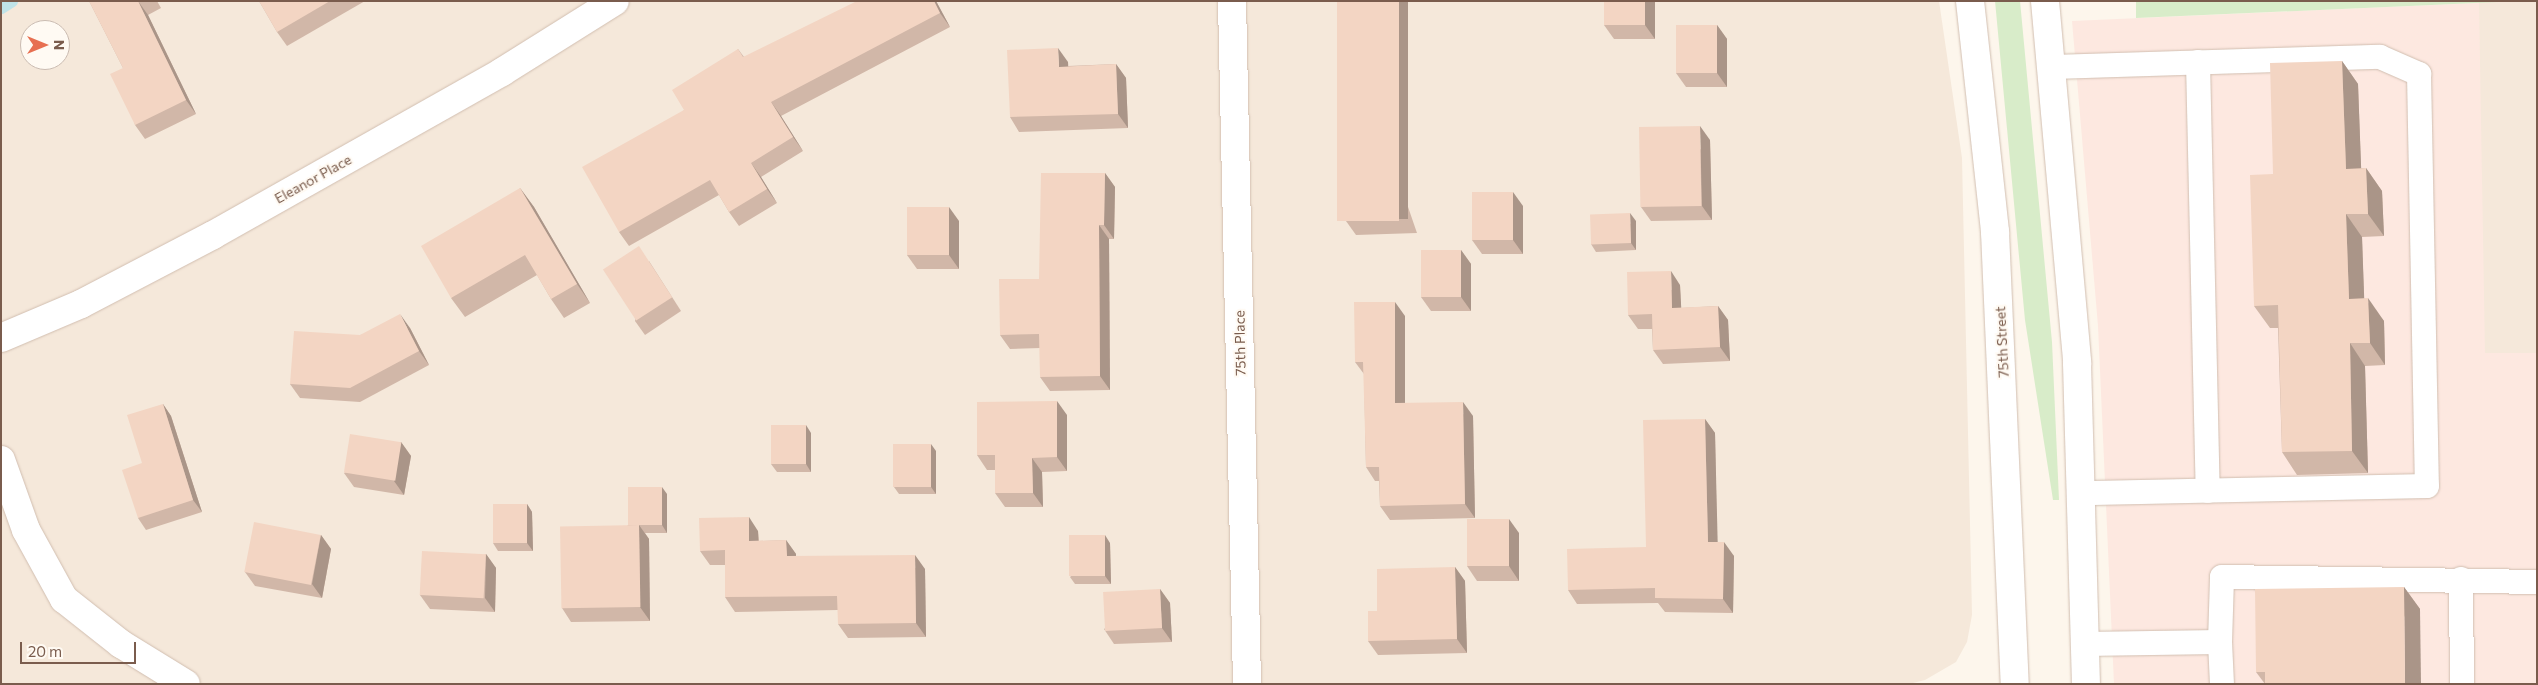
<!DOCTYPE html>
<style>
body{margin:0}
#map{position:relative;width:2538px;height:685px;overflow:hidden;background:#fdf6ec;font-family:Commissioner,sans-serif}
div>[style]{position:absolute}
.residential>*{inset:0;background:#f5e8da;transform-origin:0 0}
.commercial>*{inset:0;background:#fde8e0}
.green>*{inset:0;background:#d8ecc9}
.stream>*{height:11px;margin:-5.5px;padding:0 5.5px;transform-origin:5.5px;border-radius:5.5px;background:#bfe3e8}
.roads{filter:drop-shadow(0 0 1px #d1beb0) drop-shadow(0 0 1px #d1beb0)}
.lane>*{height:24px;margin:-12px;padding:0 12px;transform-origin:12px;border-radius:12px;background:#fff}
.street>*{height:28px;margin:-14px;padding:0 14px;transform-origin:14px;border-radius:14px;background:#fff}
.secondary>*{height:28px;margin:-14px;padding:0 14px;transform-origin:14px;border-radius:14px;background:#fff}
.wall>*{inset:0;background:#d1b7a8}
.shaded-wall>*{inset:0;background:#aa9588;transform-origin:0 0}
.building>*{inset:0;background:#f3d5c3;transform-origin:0 0}
span{translate:-50% -50%;white-space:nowrap;text-align:center;line-height:1.15;-webkit-text-stroke:4px #fffaf3;paint-order:stroke}
.street-label{font-size:14px;color:#7a5c4d}
.frame{position:absolute;inset:0;border:2px solid #7a5c4d;pointer-events:none}
.north{position:absolute;left:20px;top:20px;width:50px;height:50px;box-sizing:border-box;background:#fffaf3;border:1px solid #cabbb1;border-radius:50%;rotate:90deg;font-size:14px;font-weight:700;line-height:20px;text-align:center;color:#7a5c4d}
.north::after{content:'';display:block;margin:auto;width:18px;height:22px;background:#e76f51;clip-path:polygon(50% 0,100% 100%,50% 72%,0 100%)}
.scale{position:absolute;left:20px;top:642px;width:116px;height:22px;box-sizing:border-box;border:2px solid #7a5c4d;border-top:0;padding-left:6px;font-size:15px;line-height:18px;white-space:nowrap;color:#7a5c4d;-webkit-text-stroke:4px #fffaf3;paint-order:stroke}
</style>
<div id="map">
<div class="residential">
<i style="clip-path:polygon(evenodd,1px 1px,1939px 1px,1962px 158px,1972px 615px,1967px 642px,1956px 662px,1925px 680px,1909px 684px,1px 684px,1px 1px,30px 30px,60px 30px,60px 60px,30px 60px,30px 30px)"></i>
<i style="left:2537px;top:1px;width:352px;height:58px;rotate:90deg"></i>
</div>
<div class="commercial">
<i style="clip-path:polygon(2479px 3px,2485px 353px,2537px 353px,2537px 684px,2114px 684px,2098px 326px,2072px 21px)"></i>
</div>
<div class="green">
<i style="clip-path:polygon(1995px 1px,2020px 1px,2052px 342px,2059px 500px,2053px 500px,2025px 320px)"></i>
<i style="clip-path:polygon(2136px 1px,2521px 1px,2136px 18px)"></i>
</div>
<div class="stream">
<i style="left:1px;top:8px;width:13px;rotate:-32deg"></i>
</div>
<div class="roads">
<div class="lane">
<i style="left:2198px;top:62px;width:429px;rotate:88.7deg"></i>
<i style="left:2053px;top:67px;width:327px;rotate:-1.8deg"></i>
<i style="left:2380px;top:57px;width:43px;rotate:23.6deg"></i>
<i style="left:2419px;top:74px;width:412px;rotate:88.9deg"></i>
<i style="left:2427px;top:486px;width:346px;rotate:178.8deg"></i>
<i style="left:2461px;top:579px;width:105px;rotate:89.5deg"></i>
<i style="left:2220px;top:642px;width:42px;rotate:87.3deg"></i>
<i style="left:2084px;top:644px;width:136px;rotate:-0.8deg"></i>
<i style="left:2220px;top:642px;width:65px;rotate:-88.2deg"></i>
<i style="left:2222px;top:577px;width:315px;rotate:0.9deg"></i>
</div>
<div class="street">
<i style="left:1232px;top:1px;width:683px;rotate:88.74deg"></i>
<i style="left:1px;top:338px;width:87px;rotate:-23deg"></i>
<i style="left:81px;top:304px;width:149px;rotate:-27.6deg"></i>
<i style="left:213px;top:235px;width:332px;rotate:-29.4deg"></i>
<i style="left:502px;top:72px;width:133px;rotate:-32.1deg"></i>
<i style="left:1px;top:460px;width:74px;rotate:70.3deg"></i>
<i style="left:26px;top:530px;width:79px;rotate:61.2deg"></i>
<i style="left:64px;top:599px;width:73px;rotate:38.3deg"></i>
<i style="left:121px;top:644px;width:76px;rotate:31.6deg"></i>
</div>
<div class="secondary">
<i style="left:1970px;top:1px;width:232px;rotate:83.8deg"></i>
<i style="left:1995px;top:232px;width:452px;rotate:87.5deg"></i>
<i style="left:2045px;top:1px;width:363px;rotate:84.9deg"></i>
<i style="left:2077px;top:363px;width:321px;rotate:88.4deg"></i>
</div>
</div>
<div class="wall">
<i style="clip-path:polygon(89px 1px,157px 1px,161px 8px,148px 15px,196px 114px,145px 139px,135px 125px,123px 68px)"></i>
<i style="clip-path:polygon(259px 1px,365px 1px,287px 46px,277px 32px)"></i>
<i style="clip-path:polygon(936px 1px,950px 27px,781px 116px,803px 151px,761px 177px,777px 203px,739px 226px,729px 212px,719px 195px,629px 246px,619px 232px,684px 110px,738px 49px,744px 57px)"></i>
<i style="clip-path:polygon(1337px 1px,1417px 233px,1356px 235px,1346px 221px)"></i>
<i style="clip-path:polygon(1604px 1px,1655px 1px,1655px 39px,1614px 39px,1604px 25px)"></i>
<i style="clip-path:polygon(1717px 25px,1727px 39px,1727px 87px,1686px 87px,1676px 73px)"></i>
<i style="clip-path:polygon(2342px 61px,2358px 84px,2361px 168px,2366px 168px,2382px 191px,2384px 236px,2362px 237px,2364px 298px,2384px 321px,2385px 365px,2365px 366px,2368px 473px,2297px 475px,2282px 452px,2278px 328px,2270px 328px,2254px 306px)"></i>
<i style="clip-path:polygon(1068px 62px,1068px 66px,1116px 64px,1126px 78px,1128px 128px,1019px 132px,1010px 117px)"></i>
<i style="clip-path:polygon(1710px 140px,1712px 220px,1651px 221px,1641px 207px)"></i>
<i style="clip-path:polygon(1105px 173px,1115px 187px,1114px 239px,1109px 239px,1110px 390px,1050px 391px,1040px 377px,1040px 348px,1010px 349px,1000px 335px,1039px 279px)"></i>
<i style="clip-path:polygon(520px 188px,534px 207px,590px 303px,564px 318px,551px 299px,537px 275px,465px 317px,451px 298px)"></i>
<i style="clip-path:polygon(1523px 206px,1523px 254px,1482px 254px,1472px 240px)"></i>
<i style="clip-path:polygon(959px 221px,959px 269px,917px 269px,907px 255px)"></i>
<i style="clip-path:polygon(1636px 221px,1636px 250px,1596px 252px,1591px 244px)"></i>
<i style="clip-path:polygon(1461px 250px,1471px 264px,1471px 311px,1431px 311px,1421px 297px)"></i>
<i style="clip-path:polygon(649px 261px,681px 311px,645px 335px,635px 321px)"></i>
<i style="clip-path:polygon(1680px 285px,1681px 308px,1718px 306px,1728px 320px,1730px 361px,1663px 364px,1653px 350px,1652px 329px,1638px 329px,1628px 315px)"></i>
<i style="clip-path:polygon(1405px 316px,1405px 403px,1473px 416px,1475px 518px,1390px 520px,1380px 506px,1379px 481px,1375px 481px,1366px 467px,1364px 374px,1355px 362px)"></i>
<i style="clip-path:polygon(410px 328px,429px 365px,360px 402px,300px 398px,290px 384px,360px 335px)"></i>
<i style="clip-path:polygon(163px 404px,171px 416px,202px 512px,146px 530px,138px 518px,142px 463px)"></i>
<i style="clip-path:polygon(1067px 415px,1067px 471px,1042px 472px,1043px 507px,1005px 507px,995px 493px,995px 470px,987px 470px,977px 455px)"></i>
<i style="clip-path:polygon(1705px 419px,1715px 433px,1717px 542px,1734px 556px,1733px 613px,1665px 612px,1658px 603px,1577px 604px,1568px 590px,1646px 547px)"></i>
<i style="clip-path:polygon(811px 433px,811px 472px,777px 472px,771px 464px)"></i>
<i style="clip-path:polygon(401px 442px,411px 456px,404px 495px,354px 487px,344px 473px)"></i>
<i style="clip-path:polygon(936px 451px,936px 494px,899px 494px,894px 487px)"></i>
<i style="clip-path:polygon(667px 494px,667px 533px,645px 533px,649px 539px,650px 621px,571px 622px,562px 608px,628px 525px)"></i>
<i style="clip-path:polygon(527px 504px,532px 512px,533px 551px,498px 551px,493px 543px)"></i>
<i style="clip-path:polygon(758px 531px,759px 541px,786px 540px,796px 554px,796px 556px,925px 569px,926px 637px,848px 638px,838px 624px,838px 610px,735px 612px,725px 597px,725px 565px,710px 565px,700px 551px)"></i>
<i style="clip-path:polygon(1519px 533px,1519px 581px,1477px 581px,1467px 566px)"></i>
<i style="clip-path:polygon(321px 535px,331px 549px,322px 598px,255px 586px,245px 572px)"></i>
<i style="clip-path:polygon(1110px 543px,1111px 584px,1075px 584px,1070px 577px)"></i>
<i style="clip-path:polygon(486px 554px,496px 568px,495px 612px,430px 609px,420px 595px)"></i>
<i style="clip-path:polygon(1455px 567px,1465px 581px,1467px 653px,1378px 655px,1368px 641px,1377px 611px)"></i>
<i style="clip-path:polygon(2404px 587px,2420px 609px,2265px 684px,2256px 672px)"></i>
<i style="clip-path:polygon(1160px 589px,1170px 603px,1172px 642px,1114px 644px,1104px 629px)"></i>
</div>
<div class="shaded-wall">
<i style="clip-path:polygon(138px 1px,148px 15px,196px 114px,186px 100px)"></i>
<i style="clip-path:polygon(934px 1px,936px 1px,950px 27px,940px 13px)"></i>
<i style="left:1399px;top:1px;width:9px;height:218px"></i>
<i style="clip-path:polygon(1645px 1px,1655px 1px,1655px 39px,1645px 25px)"></i>
<i style="clip-path:polygon(1717px 25px,1727px 39px,1727px 87px,1717px 73px)"></i>
<i style="clip-path:polygon(1058px 48px,1068px 62px,1069px 81px,1059px 67px)"></i>
<i style="clip-path:polygon(2342px 61px,2358px 84px,2362px 191px,2346px 169px)"></i>
<i style="clip-path:polygon(1116px 64px,1126px 78px,1128px 128px,1118px 114px)"></i>
<i style="clip-path:polygon(771px 102px,781px 116px,803px 151px,793px 137px)"></i>
<i style="clip-path:polygon(1700px 126px,1710px 140px,1712px 220px,1702px 206px)"></i>
<i style="clip-path:polygon(751px 163px,761px 177px,777px 203px,767px 189px)"></i>
<i style="clip-path:polygon(2366px 168px,2382px 191px,2384px 236px,2368px 214px)"></i>
<i style="clip-path:polygon(1105px 173px,1115px 187px,1114px 239px,1104px 225px)"></i>
<i style="clip-path:polygon(520px 188px,534px 207px,590px 303px,577px 284px)"></i>
<i style="clip-path:polygon(1513px 192px,1523px 206px,1523px 254px,1513px 240px)"></i>
<i style="clip-path:polygon(949px 207px,959px 221px,959px 269px,949px 255px)"></i>
<i style="clip-path:polygon(1630px 213px,1636px 221px,1636px 250px,1631px 243px)"></i>
<i style="clip-path:polygon(2346px 214px,2362px 237px,2365px 321px,2349px 299px)"></i>
<i style="clip-path:polygon(1099px 225px,1109px 239px,1110px 390px,1100px 376px)"></i>
<i style="clip-path:polygon(1461px 250px,1471px 264px,1471px 311px,1461px 297px)"></i>
<i style="clip-path:polygon(1671px 271px,1680px 285px,1682px 322px,1672px 308px)"></i>
<i style="clip-path:polygon(2368px 298px,2384px 321px,2385px 365px,2370px 343px)"></i>
<i style="clip-path:polygon(1395px 302px,1405px 316px,1405px 417px,1395px 403px)"></i>
<i style="clip-path:polygon(1718px 306px,1728px 320px,1730px 361px,1720px 347px)"></i>
<i style="clip-path:polygon(400px 314px,410px 328px,429px 365px,419px 351px)"></i>
<i style="clip-path:polygon(2350px 343px,2365px 366px,2368px 473px,2352px 451px)"></i>
<i style="clip-path:polygon(1057px 401px,1067px 415px,1067px 471px,1057px 457px)"></i>
<i style="clip-path:polygon(1463px 402px,1473px 416px,1475px 518px,1465px 504px)"></i>
<i style="clip-path:polygon(163px 404px,171px 416px,202px 512px,193px 500px)"></i>
<i style="clip-path:polygon(1705px 419px,1715px 433px,1718px 556px,1708px 542px)"></i>
<i style="clip-path:polygon(806px 425px,811px 433px,811px 472px,806px 464px)"></i>
<i style="clip-path:polygon(401px 442px,411px 456px,404px 495px,394px 481px)"></i>
<i style="clip-path:polygon(931px 444px,936px 451px,936px 494px,931px 487px)"></i>
<i style="clip-path:polygon(1032px 458px,1042px 472px,1043px 507px,1033px 493px)"></i>
<i style="clip-path:polygon(662px 487px,667px 494px,667px 533px,662px 525px)"></i>
<i style="clip-path:polygon(527px 504px,532px 512px,533px 551px,527px 543px)"></i>
<i style="clip-path:polygon(749px 517px,758px 531px,759px 555px,749px 541px)"></i>
<i style="clip-path:polygon(1509px 519px,1519px 533px,1519px 581px,1509px 566px)"></i>
<i style="clip-path:polygon(639px 525px,649px 539px,650px 621px,640px 607px)"></i>
<i style="clip-path:polygon(321px 535px,331px 549px,322px 598px,312px 584px)"></i>
<i style="clip-path:polygon(1105px 535px,1110px 543px,1111px 584px,1105px 576px)"></i>
<i style="clip-path:polygon(786px 540px,796px 554px,796px 570px,787px 556px)"></i>
<i style="clip-path:polygon(1724px 542px,1734px 556px,1733px 613px,1723px 599px)"></i>
<i style="clip-path:polygon(486px 554px,496px 568px,495px 612px,485px 598px)"></i>
<i style="clip-path:polygon(915px 555px,925px 569px,926px 637px,916px 623px)"></i>
<i style="clip-path:polygon(1455px 567px,1465px 581px,1467px 653px,1457px 639px)"></i>
<i style="clip-path:polygon(2404px 587px,2420px 609px,2421px 684px,2405px 684px)"></i>
<i style="clip-path:polygon(1160px 589px,1170px 603px,1172px 642px,1162px 628px)"></i>
</div>
<div class="building">
<i style="clip-path:polygon(89px 1px,138px 1px,186px 100px,135px 125px,110px 74px,123px 68px)"></i>
<i style="clip-path:polygon(259px 1px,330px 1px,277px 32px)"></i>
<i style="clip-path:polygon(857px 1px,934px 1px,940px 13px,771px 102px,793px 137px,751px 163px,767px 189px,729px 212px,710px 180px,619px 232px,582px 167px,684px 110px,672px 90px,738px 49px,743px 57px)"></i>
<i style="left:1337px;top:1px;width:62px;height:220px"></i>
<i style="left:1604px;top:1px;width:41px;height:24px"></i>
<i style="left:1717px;top:25px;width:48px;height:41px;rotate:90deg"></i>
<i style="clip-path:polygon(1058px 48px,1059px 67px,1116px 64px,1118px 114px,1010px 117px,1007px 50px)"></i>
<i style="clip-path:polygon(2342px 61px,2346px 169px,2366px 168px,2368px 214px,2346px 214px,2349px 299px,2368px 298px,2370px 343px,2350px 343px,2352px 451px,2282px 452px,2278px 305px,2254px 306px,2250px 175px,2273px 174px,2270px 63px)"></i>
<i style="left:1700px;top:126px;width:80px;height:61px;rotate:89deg"></i>
<i style="clip-path:polygon(1041px 173px,1105px 173px,1104px 225px,1099px 225px,1100px 376px,1040px 377px,1039px 334px,1000px 335px,999px 279px,1039px 279px)"></i>
<i style="clip-path:polygon(520px 188px,577px 284px,551px 299px,525px 255px,451px 298px,421px 246px)"></i>
<i style="left:1472px;top:192px;width:41px;height:48px"></i>
<i style="left:907px;top:207px;width:42px;height:48px"></i>
<i style="left:1630px;top:213px;width:30px;height:40px;rotate:88deg"></i>
<i style="left:639px;top:246px;width:61px;height:43px;rotate:57deg"></i>
<i style="left:1421px;top:250px;width:40px;height:47px"></i>
<i style="clip-path:polygon(1671px 271px,1672px 308px,1718px 306px,1720px 347px,1653px 350px,1652px 314px,1628px 315px,1627px 272px)"></i>
<i style="clip-path:polygon(1354px 302px,1395px 302px,1395px 403px,1463px 402px,1465px 504px,1380px 506px,1379px 467px,1366px 467px,1363px 362px,1355px 362px)"></i>
<i style="clip-path:polygon(400px 314px,419px 351px,350px 388px,290px 384px,294px 331px,360px 335px)"></i>
<i style="clip-path:polygon(1057px 401px,1057px 457px,1032px 458px,1033px 493px,995px 493px,995px 455px,977px 455px,977px 402px)"></i>
<i style="clip-path:polygon(163px 404px,193px 500px,138px 518px,122px 470px,142px 463px,127px 415px)"></i>
<i style="clip-path:polygon(1705px 419px,1708px 542px,1724px 542px,1723px 599px,1655px 598px,1655px 588px,1568px 590px,1567px 549px,1646px 547px,1643px 420px)"></i>
<i style="left:771px;top:425px;width:35px;height:39px"></i>
<i style="left:350px;top:434px;width:52px;height:39px;rotate:9deg"></i>
<i style="left:893px;top:444px;width:38px;height:43px"></i>
<i style="left:628px;top:487px;width:34px;height:38px"></i>
<i style="left:493px;top:504px;width:34px;height:39px"></i>
<i style="clip-path:polygon(749px 517px,749px 541px,786px 540px,787px 556px,915px 555px,916px 623px,838px 624px,837px 596px,725px 597px,725px 550px,700px 551px,699px 518px)"></i>
<i style="left:1467px;top:519px;width:42px;height:47px"></i>
<i style="left:254px;top:522px;width:68px;height:51px;rotate:11deg"></i>
<i style="left:639px;top:525px;width:82px;height:79px;rotate:89deg"></i>
<i style="left:1105px;top:535px;width:41px;height:36px;rotate:90deg"></i>
<i style="left:422px;top:551px;width:64px;height:44px;rotate:3deg"></i>
<i style="clip-path:polygon(1455px 567px,1457px 639px,1368px 641px,1368px 611px,1377px 611px,1377px 569px)"></i>
<i style="clip-path:polygon(2404px 587px,2405px 684px,2265px 684px,2265px 672px,2256px 672px,2255px 589px)"></i>
<i style="left:1160px;top:589px;width:39px;height:57px;rotate:87deg"></i>
</div>
<div class="street-label">
<span style="left:313px;top:179px;rotate:-29deg">Eleanor Place</span>
<span style="left:2002px;top:342px;rotate:-93deg">75th Street</span>
<span style="left:1240px;top:343px;rotate:-91deg">75th Place</span>
</div>
<div class="frame"></div>
<div class="north">N</div>
<div class="scale">20 m</div>
</div>
